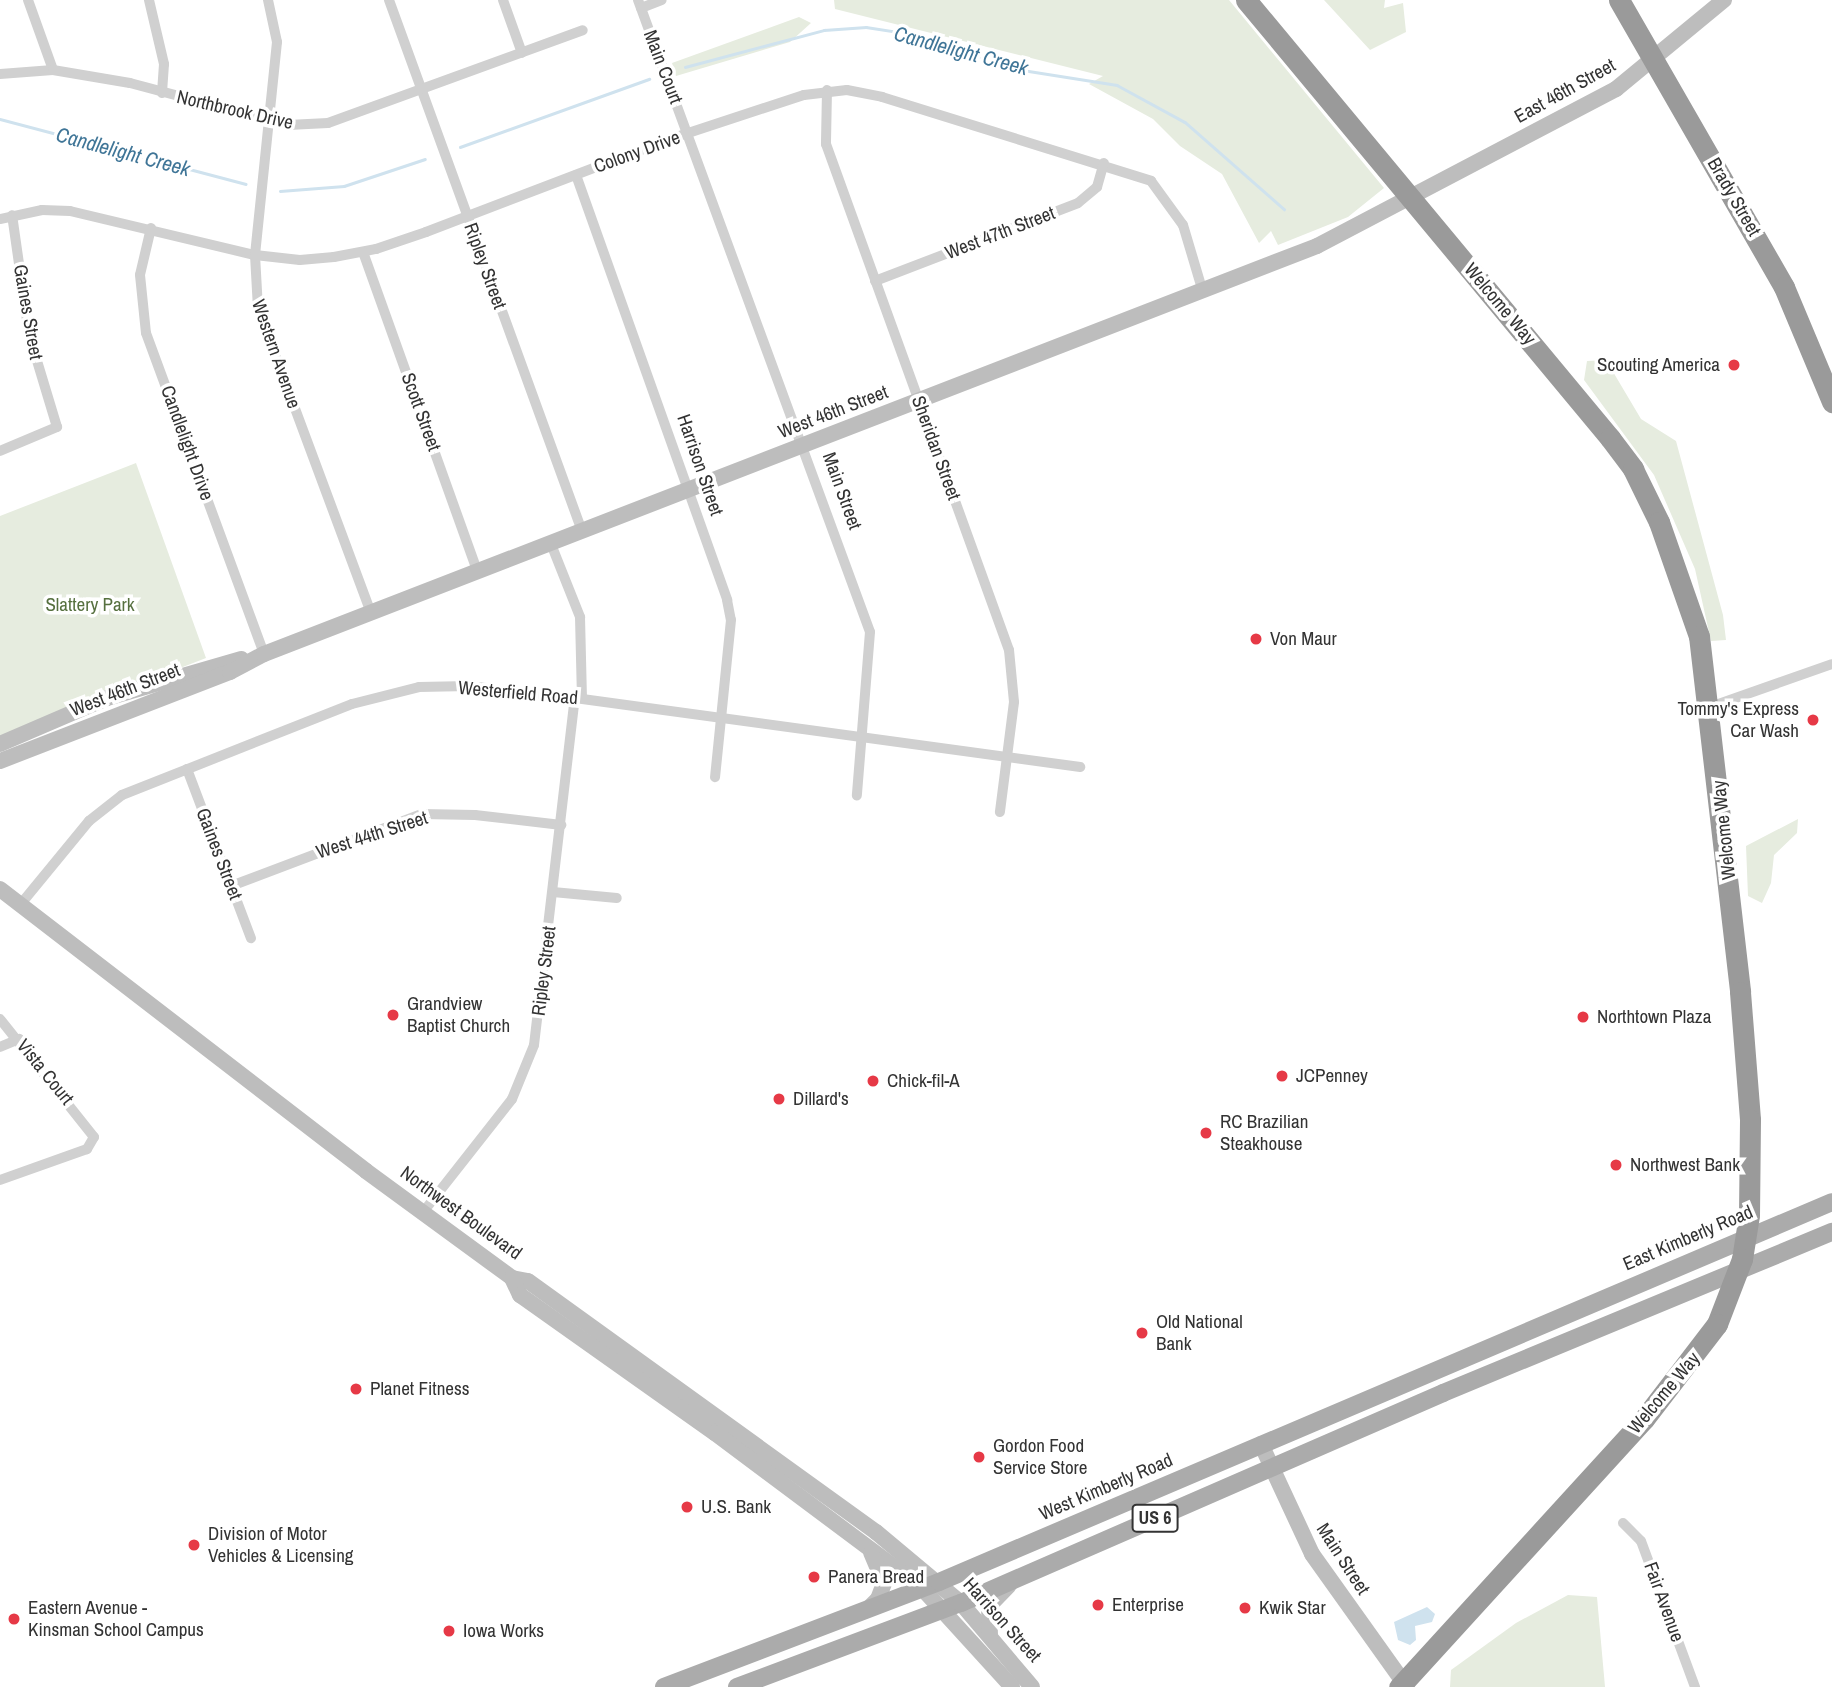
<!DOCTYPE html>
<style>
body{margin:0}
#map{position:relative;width:1832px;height:1687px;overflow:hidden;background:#fff;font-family:"Archivo Narrow",sans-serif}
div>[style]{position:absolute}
.green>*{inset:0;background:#e6ecdf}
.water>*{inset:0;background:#cfe2ee}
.stream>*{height:2.5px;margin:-1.25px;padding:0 1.25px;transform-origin:1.25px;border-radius:1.25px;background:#cfe2ee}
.street>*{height:10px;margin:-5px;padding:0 5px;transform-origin:5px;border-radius:5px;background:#d0d0d0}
.secondary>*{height:16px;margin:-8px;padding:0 8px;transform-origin:8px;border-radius:8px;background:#bdbdbd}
.primary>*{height:18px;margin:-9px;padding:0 9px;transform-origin:9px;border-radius:9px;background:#ababab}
.highway>*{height:21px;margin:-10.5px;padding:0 10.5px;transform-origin:10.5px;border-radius:10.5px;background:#9a9a9a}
.dots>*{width:19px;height:19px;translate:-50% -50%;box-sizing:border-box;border:4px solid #fff;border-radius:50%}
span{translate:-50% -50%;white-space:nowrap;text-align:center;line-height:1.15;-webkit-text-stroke:7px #fff;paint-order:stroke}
.shield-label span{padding:2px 5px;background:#fff;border:2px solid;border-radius:5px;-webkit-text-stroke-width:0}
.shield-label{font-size:18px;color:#333;font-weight:700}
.street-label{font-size:19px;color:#333}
.poi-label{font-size:19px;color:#333}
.right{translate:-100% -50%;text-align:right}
.left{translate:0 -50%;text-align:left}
.park-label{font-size:19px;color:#56703f}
.water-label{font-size:21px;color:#3f7597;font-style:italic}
</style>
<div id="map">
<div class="green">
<i style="clip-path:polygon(834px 0,1229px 0,1384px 188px,1348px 217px,1278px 245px,1271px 231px,1259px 243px,1222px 174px,1180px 146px,1153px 119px,1089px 84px,1103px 76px,835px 9px)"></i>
<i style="clip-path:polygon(1324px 0,1385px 0,1384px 8px,1403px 3px,1406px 32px,1370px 50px)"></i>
<i style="clip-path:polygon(799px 17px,811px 23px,790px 42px,676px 76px,672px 63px)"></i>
<i style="clip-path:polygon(1606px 360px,1641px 419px,1676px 441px,1723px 615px,1726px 640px,1711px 641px,1695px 569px,1654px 475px,1584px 380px,1587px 361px)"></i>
<i style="clip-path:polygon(136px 463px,206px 658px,0 738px,0 516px)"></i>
<i style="clip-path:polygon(1798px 819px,1797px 833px,1774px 855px,1771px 883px,1762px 903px,1748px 896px,1746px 846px)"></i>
<i style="clip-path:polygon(1568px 1595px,1597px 1597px,1605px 1687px,1450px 1687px,1451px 1670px,1516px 1623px)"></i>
</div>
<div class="water">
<i style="clip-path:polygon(1427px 1607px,1435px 1614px,1432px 1622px,1415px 1626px,1416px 1640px,1410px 1645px,1398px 1640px,1394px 1622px)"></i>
</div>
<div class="stream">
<i style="left:685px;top:67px;width:144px;rotate:-14.9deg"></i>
<i style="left:824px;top:30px;width:42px;rotate:-4.1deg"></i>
<i style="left:866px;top:27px;width:46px;rotate:8.8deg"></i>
<i style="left:911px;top:34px;width:111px;rotate:18.4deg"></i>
<i style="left:1016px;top:69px;width:102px;rotate:9deg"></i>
<i style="left:1117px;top:85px;width:77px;rotate:28.6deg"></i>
<i style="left:1185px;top:122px;width:132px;rotate:41.3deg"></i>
<i style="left:0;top:119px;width:254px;rotate:14.8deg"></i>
<i style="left:460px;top:147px;width:201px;rotate:-19.8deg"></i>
<i style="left:280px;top:191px;width:64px;rotate:-4.5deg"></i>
<i style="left:344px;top:186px;width:85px;rotate:-18.4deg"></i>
</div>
<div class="street">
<i style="left:28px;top:0;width:74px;rotate:70.3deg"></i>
<i style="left:149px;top:0;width:66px;rotate:76.8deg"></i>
<i style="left:164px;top:64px;width:29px;rotate:94deg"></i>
<i style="left:268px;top:0;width:43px;rotate:77.9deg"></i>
<i style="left:277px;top:42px;width:214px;rotate:95.9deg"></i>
<i style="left:255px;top:255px;width:54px;rotate:86.8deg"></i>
<i style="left:258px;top:309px;width:324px;rotate:69.6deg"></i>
<i style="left:389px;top:0;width:565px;rotate:70.03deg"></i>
<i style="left:503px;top:0;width:56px;rotate:70.3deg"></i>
<i style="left:638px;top:0;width:673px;rotate:69.84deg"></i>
<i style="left:870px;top:632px;width:164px;rotate:94.6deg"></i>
<i style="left:641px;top:8px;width:22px;rotate:-21deg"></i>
<i style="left:0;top:74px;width:53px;rotate:-4.3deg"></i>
<i style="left:53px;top:70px;width:78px;rotate:9.6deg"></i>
<i style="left:130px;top:83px;width:163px;rotate:14.9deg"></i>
<i style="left:288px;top:125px;width:40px;rotate:-2.9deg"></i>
<i style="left:328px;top:123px;width:271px;rotate:-20deg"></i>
<i style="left:827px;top:90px;width:54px;rotate:91.1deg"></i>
<i style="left:826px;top:144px;width:538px;rotate:70.12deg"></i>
<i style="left:1009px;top:650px;width:52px;rotate:84.5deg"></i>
<i style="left:1014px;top:702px;width:111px;rotate:97.3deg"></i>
<i style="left:576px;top:175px;width:451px;rotate:70.4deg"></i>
<i style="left:727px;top:600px;width:20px;rotate:79deg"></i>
<i style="left:731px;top:620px;width:158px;rotate:95.8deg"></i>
<i style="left:0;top:219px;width:43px;rotate:-12.1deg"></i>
<i style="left:42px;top:210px;width:28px;rotate:2deg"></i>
<i style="left:70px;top:211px;width:190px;rotate:13.4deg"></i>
<i style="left:255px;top:255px;width:45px;rotate:6.3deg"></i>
<i style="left:300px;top:260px;width:34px;rotate:-5deg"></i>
<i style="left:334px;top:257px;width:43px;rotate:-10.8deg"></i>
<i style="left:376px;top:249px;width:53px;rotate:-18.8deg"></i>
<i style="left:426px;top:232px;width:258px;rotate:-20.9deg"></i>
<i style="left:667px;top:140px;width:144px;rotate:-18.2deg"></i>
<i style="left:804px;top:95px;width:43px;rotate:-6.6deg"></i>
<i style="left:847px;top:90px;width:36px;rotate:11deg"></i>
<i style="left:882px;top:97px;width:282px;rotate:17.3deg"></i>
<i style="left:1151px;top:181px;width:54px;rotate:54deg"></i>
<i style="left:1183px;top:225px;width:70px;rotate:73.4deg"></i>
<i style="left:151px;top:228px;width:48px;rotate:103.2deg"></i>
<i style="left:140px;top:275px;width:58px;rotate:84.1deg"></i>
<i style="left:146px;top:333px;width:342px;rotate:69.8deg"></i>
<i style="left:363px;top:252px;width:341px;rotate:70.3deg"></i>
<i style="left:875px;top:281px;width:217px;rotate:-21deg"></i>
<i style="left:1078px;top:203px;width:25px;rotate:-40deg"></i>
<i style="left:1097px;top:187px;width:25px;rotate:-74deg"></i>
<i style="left:0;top:451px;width:62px;rotate:-22.8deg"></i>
<i style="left:57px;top:427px;width:97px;rotate:-106.8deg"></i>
<i style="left:29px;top:334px;width:120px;rotate:-98.1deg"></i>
<i style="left:551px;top:544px;width:79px;rotate:68.3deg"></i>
<i style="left:580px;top:617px;width:81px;rotate:88.6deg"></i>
<i style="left:1710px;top:707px;width:129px;rotate:-19.4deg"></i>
<i style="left:187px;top:769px;width:181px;rotate:69.3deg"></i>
<i style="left:231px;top:886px;width:204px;rotate:-20.7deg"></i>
<i style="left:422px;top:814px;width:53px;rotate:1.1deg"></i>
<i style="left:475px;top:815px;width:87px;rotate:6.6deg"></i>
<i style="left:553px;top:892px;width:64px;rotate:5.4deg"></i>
<i style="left:20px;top:905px;width:109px;rotate:-50.6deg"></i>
<i style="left:89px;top:821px;width:42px;rotate:-38.2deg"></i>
<i style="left:122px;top:795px;width:247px;rotate:-21.6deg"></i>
<i style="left:352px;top:704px;width:69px;rotate:-14.2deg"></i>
<i style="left:419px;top:687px;width:50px;rotate:-1.1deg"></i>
<i style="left:469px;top:686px;width:107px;rotate:6.5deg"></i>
<i style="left:575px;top:698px;width:510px;rotate:7.78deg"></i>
<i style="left:0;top:1019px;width:151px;rotate:51.5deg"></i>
<i style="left:94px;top:1137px;width:14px;rotate:120deg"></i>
<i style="left:87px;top:1149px;width:92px;rotate:160.4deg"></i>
<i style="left:0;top:1047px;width:21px;rotate:-23deg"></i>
<i style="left:424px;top:1211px;width:142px;rotate:-51.8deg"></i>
<i style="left:512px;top:1099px;width:58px;rotate:-67.8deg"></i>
<i style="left:534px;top:1045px;width:349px;rotate:-83.3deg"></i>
<i style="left:1623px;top:1523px;width:25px;rotate:45deg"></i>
<i style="left:1641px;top:1541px;width:156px;rotate:69.7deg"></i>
</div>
<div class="secondary">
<i style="left:0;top:744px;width:116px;rotate:-23.3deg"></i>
<i style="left:107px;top:698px;width:140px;rotate:-16.2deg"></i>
<i style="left:0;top:761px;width:247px;rotate:-21.2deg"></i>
<i style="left:230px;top:672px;width:38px;rotate:-28deg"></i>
<i style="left:264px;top:654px;width:1129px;rotate:-21.18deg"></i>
<i style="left:1317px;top:246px;width:338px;rotate:-27.7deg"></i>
<i style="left:1616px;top:89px;width:140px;rotate:-39.5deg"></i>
<i style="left:0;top:889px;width:462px;rotate:37.6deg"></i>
<i style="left:366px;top:1171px;width:181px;rotate:36.2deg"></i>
<i style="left:512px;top:1278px;width:16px;rotate:11deg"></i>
<i style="left:528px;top:1281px;width:429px;rotate:35.8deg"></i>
<i style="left:876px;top:1532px;width:111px;rotate:39.9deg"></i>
<i style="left:961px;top:1603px;width:110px;rotate:49.8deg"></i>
<i style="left:512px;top:1278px;width:19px;rotate:65deg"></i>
<i style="left:520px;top:1295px;width:239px;rotate:35.3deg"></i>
<i style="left:715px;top:1433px;width:259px;rotate:36.8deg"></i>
<i style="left:922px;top:1588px;width:134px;rotate:47.7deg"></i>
<i style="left:1261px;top:1444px;width:121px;rotate:65.1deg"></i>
<i style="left:1312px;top:1554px;width:163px;rotate:54.5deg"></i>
<i style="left:868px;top:1609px;width:14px;rotate:-45deg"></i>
<i style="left:878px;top:1599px;width:17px;rotate:-69deg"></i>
<i style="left:884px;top:1583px;width:33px;rotate:-113deg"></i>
<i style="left:990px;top:1635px;width:29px;rotate:-92deg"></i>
<i style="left:989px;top:1606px;width:28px;rotate:-46deg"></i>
</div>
<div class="primary">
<i style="left:664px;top:1687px;width:294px;rotate:-20.9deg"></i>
<i style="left:939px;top:1582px;width:970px;rotate:-23.05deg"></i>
<i style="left:737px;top:1687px;width:239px;rotate:-20.6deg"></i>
<i style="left:961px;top:1603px;width:526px;rotate:-23.54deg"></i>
<i style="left:1443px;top:1393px;width:421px;rotate:-22.5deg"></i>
</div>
<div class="highway">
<i style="left:1246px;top:0;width:570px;rotate:50.27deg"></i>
<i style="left:1610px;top:438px;width:39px;rotate:53deg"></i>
<i style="left:1633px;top:469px;width:59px;rotate:63.9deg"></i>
<i style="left:1659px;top:522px;width:121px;rotate:70.7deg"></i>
<i style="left:1699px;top:636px;width:358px;rotate:83.4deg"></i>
<i style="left:1740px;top:992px;width:128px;rotate:85.5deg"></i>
<i style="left:1750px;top:1120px;width:95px;rotate:90.6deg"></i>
<i style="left:1749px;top:1215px;width:45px;rotate:99deg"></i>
<i style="left:1742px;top:1259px;width:70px;rotate:111deg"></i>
<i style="left:1717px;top:1324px;width:120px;rotate:127.5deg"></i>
<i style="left:1644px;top:1419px;width:363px;rotate:132.4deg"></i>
<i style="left:1619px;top:0;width:331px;rotate:60.1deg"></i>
<i style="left:1784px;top:287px;width:125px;rotate:67.3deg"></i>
</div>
<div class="dots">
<i style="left:1734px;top:365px;background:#e63946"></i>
<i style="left:1256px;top:639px;background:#e63946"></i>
<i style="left:1813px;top:720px;background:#e63946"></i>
<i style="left:393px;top:1015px;background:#e63946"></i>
<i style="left:1583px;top:1017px;background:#e63946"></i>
<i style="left:1282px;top:1076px;background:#e63946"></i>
<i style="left:873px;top:1081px;background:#e63946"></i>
<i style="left:779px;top:1099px;background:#e63946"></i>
<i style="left:1206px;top:1133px;background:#e63946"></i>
<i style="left:1616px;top:1165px;background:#e63946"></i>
<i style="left:1142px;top:1333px;background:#e63946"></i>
<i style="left:356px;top:1389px;background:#e63946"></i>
<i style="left:979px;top:1457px;background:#e63946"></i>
<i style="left:687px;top:1507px;background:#e63946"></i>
<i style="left:194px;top:1545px;background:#e63946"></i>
<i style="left:814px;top:1577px;background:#e63946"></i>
<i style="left:1098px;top:1605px;background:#e63946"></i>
<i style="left:1245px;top:1608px;background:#e63946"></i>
<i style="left:14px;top:1619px;background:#e63946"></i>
<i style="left:449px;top:1631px;background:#e63946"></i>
</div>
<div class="shield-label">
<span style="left:1155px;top:1518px">US 6</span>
</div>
<div class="street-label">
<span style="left:663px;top:67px;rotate:69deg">Main Court</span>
<span style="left:1565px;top:91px;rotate:-29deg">East 46th Street</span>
<span style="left:235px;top:110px;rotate:13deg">Northbrook Drive</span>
<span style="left:637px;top:152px;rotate:-20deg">Colony Drive</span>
<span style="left:1734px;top:197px;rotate:60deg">Brady Street</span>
<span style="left:1000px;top:233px;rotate:-21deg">West 47th Street</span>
<span style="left:485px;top:266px;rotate:70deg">Ripley Street</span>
<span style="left:1500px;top:304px;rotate:50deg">Welcome Way</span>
<span style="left:28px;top:312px;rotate:80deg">Gaines Street</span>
<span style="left:276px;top:354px;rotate:71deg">Western Avenue</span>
<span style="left:421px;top:412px;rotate:70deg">Scott Street</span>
<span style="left:833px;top:412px;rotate:-21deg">West 46th Street</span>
<span style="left:187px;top:443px;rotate:70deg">Candlelight Drive</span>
<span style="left:936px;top:448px;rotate:70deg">Sheridan Street</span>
<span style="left:700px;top:465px;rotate:71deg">Harrison Street</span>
<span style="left:842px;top:491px;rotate:70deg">Main Street</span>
<span style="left:125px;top:690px;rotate:-21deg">West 46th Street</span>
<span style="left:518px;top:693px;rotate:5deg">Westerfield Road</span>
<span style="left:1724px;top:830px;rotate:-96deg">Welcome Way</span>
<span style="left:372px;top:835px;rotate:-18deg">West 44th Street</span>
<span style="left:219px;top:854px;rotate:69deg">Gaines Street</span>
<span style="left:544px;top:971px;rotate:-83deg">Ripley Street</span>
<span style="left:45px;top:1072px;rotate:51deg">Vista Court</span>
<span style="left:461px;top:1213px;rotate:36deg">Northwest Boulevard</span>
<span style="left:1688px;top:1238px;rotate:-23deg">East Kimberly Road</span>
<span style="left:1664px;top:1393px;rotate:-50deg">Welcome Way</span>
<span style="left:1106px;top:1487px;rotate:-23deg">West Kimberly Road</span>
<span style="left:1343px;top:1559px;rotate:57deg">Main Street</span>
<span style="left:1664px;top:1602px;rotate:70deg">Fair Avenue</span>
<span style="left:1002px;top:1620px;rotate:48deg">Harrison Street</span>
</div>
<div class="poi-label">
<span class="right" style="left:1720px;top:365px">Scouting America</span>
<span class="left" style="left:1270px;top:639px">Von Maur</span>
<span class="right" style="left:1799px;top:720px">Tommy's Express<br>Car Wash</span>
<span class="left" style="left:407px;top:1015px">Grandview<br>Baptist Church</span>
<span class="left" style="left:1597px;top:1017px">Northtown Plaza</span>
<span class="left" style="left:1296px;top:1076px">JCPenney</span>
<span class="left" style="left:887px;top:1081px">Chick-fil-A</span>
<span class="left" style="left:793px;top:1099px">Dillard's</span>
<span class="left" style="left:1220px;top:1133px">RC Brazilian<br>Steakhouse</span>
<span class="left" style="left:1630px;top:1165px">Northwest Bank</span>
<span class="left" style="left:1156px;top:1333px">Old National<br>Bank</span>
<span class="left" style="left:370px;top:1389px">Planet Fitness</span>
<span class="left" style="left:993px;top:1457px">Gordon Food<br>Service Store</span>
<span class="left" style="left:701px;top:1507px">U.S. Bank</span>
<span class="left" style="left:208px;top:1545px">Division of Motor<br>Vehicles &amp; Licensing</span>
<span class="left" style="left:828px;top:1577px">Panera Bread</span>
<span class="left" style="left:1112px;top:1605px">Enterprise</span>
<span class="left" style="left:28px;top:1619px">Eastern Avenue -<br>Kinsman School Campus</span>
<span class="left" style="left:1259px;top:1608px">Kwik Star</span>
<span class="left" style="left:463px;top:1631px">Iowa Works</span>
</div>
<div class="park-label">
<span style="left:90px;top:605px">Slattery Park</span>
</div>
<div class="water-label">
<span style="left:961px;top:51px;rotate:15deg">Candlelight Creek</span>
<span style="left:123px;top:152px;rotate:15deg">Candlelight Creek</span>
</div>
</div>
